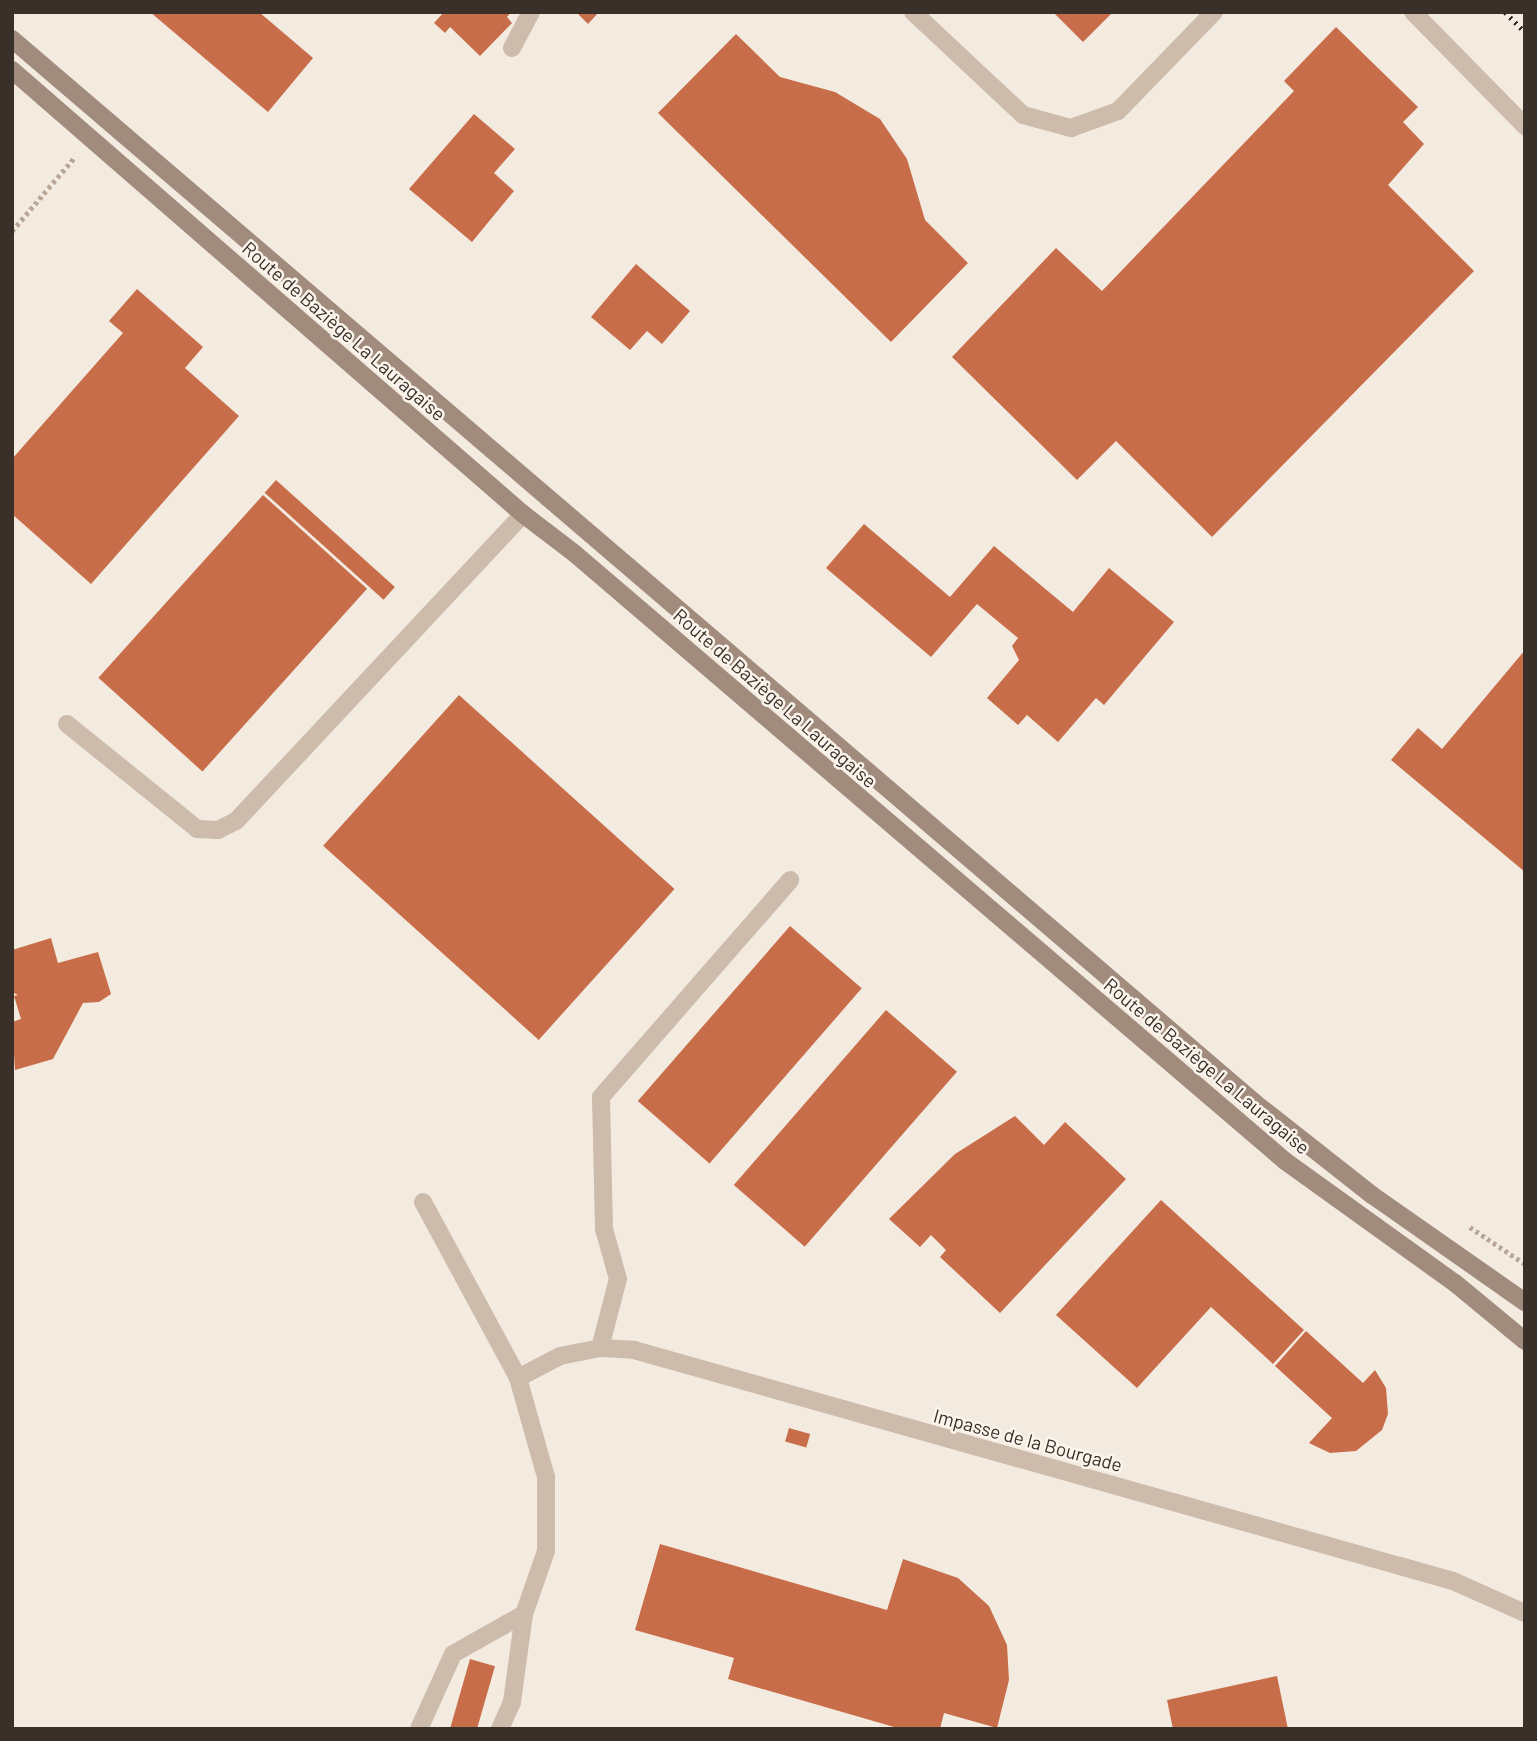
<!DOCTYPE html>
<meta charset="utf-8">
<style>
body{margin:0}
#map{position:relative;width:1537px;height:1741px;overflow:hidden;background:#f4ebe0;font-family:Barlow,sans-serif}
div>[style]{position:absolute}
.building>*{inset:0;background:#c86d4a;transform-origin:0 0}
.path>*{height:4.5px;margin-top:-2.25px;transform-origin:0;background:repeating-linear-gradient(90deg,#b9a695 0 3.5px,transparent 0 7px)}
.lane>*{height:18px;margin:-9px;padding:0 9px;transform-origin:9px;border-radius:9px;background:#cdbcab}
.street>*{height:18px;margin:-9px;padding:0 9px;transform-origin:9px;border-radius:9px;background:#cdbcab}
.secondary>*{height:18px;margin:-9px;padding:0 9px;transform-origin:9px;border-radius:9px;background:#a18b7c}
.rail>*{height:5px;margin-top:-2.5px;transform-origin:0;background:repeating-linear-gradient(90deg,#3a302a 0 2px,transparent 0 7px)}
span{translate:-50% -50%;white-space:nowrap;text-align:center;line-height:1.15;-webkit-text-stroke:5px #fbf5ed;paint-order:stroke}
.street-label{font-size:19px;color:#3a302a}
.frame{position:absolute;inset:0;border:14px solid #3a302a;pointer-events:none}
</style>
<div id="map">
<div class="building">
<i style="clip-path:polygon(150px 12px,259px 12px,313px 58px,268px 112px)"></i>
<i style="clip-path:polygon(444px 12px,511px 12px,507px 17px,512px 23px,480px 56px,450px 27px,445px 33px,434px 23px)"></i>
<i style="clip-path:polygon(576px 12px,599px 12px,588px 24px)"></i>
<i style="clip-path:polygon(1053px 12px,1113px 12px,1083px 42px)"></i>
<i style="clip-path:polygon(1336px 27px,1418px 107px,1403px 122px,1424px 144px,1388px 185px,1474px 271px,1212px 537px,1116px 441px,1077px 480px,952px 357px,1056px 248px,1102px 291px,1294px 91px,1284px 81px)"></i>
<i style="clip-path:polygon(736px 34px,780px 77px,835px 92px,880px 119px,907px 159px,925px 220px,968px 263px,891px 342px,658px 113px)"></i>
<i style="clip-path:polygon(474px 114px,515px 149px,494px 173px,514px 191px,472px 242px,409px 189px)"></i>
<i style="clip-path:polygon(636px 264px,690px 311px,662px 344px,647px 331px,630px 350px,591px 317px)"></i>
<i style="clip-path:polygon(137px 289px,203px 347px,185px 368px,239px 416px,91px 584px,12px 514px,12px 459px,123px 333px,109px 321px)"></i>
<i style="left:276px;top:480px;width:160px;height:17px;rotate:42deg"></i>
<i style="left:263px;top:495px;width:140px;height:246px;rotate:42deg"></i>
<i style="clip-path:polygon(864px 524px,950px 597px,994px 546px,1073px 612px,1109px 568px,1174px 622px,1104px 705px,1096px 698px,1058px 742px,1027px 715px,1018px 725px,987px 698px,1019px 660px,1012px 646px,1018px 638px,977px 604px,931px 657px,826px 568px)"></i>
<i style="clip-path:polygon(1525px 650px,1525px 872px,1391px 760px,1418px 728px,1442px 749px)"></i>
<i style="left:459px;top:695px;width:290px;height:203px;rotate:42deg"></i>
<i style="left:790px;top:926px;width:95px;height:232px;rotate:41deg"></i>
<i style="clip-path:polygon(51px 938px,58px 963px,98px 952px,111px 994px,99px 1002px,83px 1003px,53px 1059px,15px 1070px,12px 1022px,21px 1019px,14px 996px,18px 995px,12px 992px,12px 950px)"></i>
<i style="left:886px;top:1010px;width:94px;height:232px;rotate:41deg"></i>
<i style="clip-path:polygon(1015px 1116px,1044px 1145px,1065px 1122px,1126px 1179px,1000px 1313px,940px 1257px,946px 1250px,931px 1235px,920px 1247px,889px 1219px,955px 1154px)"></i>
<i style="clip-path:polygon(1161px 1200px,1304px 1330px,1273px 1364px,1211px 1307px,1137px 1388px,1056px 1315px)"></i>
<i style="clip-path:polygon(1306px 1331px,1363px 1383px,1375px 1370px,1386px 1388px,1388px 1414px,1382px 1430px,1356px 1451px,1330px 1453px,1309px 1443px,1332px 1418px,1275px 1366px)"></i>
<i style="left:789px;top:1428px;width:22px;height:14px;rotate:16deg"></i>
<i style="clip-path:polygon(660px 1544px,887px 1610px,903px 1559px,958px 1578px,989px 1606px,1007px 1645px,1009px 1680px,997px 1728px,944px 1713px,940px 1729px,901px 1729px,728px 1679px,734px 1658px,635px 1630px)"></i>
<i style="left:470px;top:1659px;width:26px;height:73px;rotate:16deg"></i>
<i style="clip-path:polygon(1277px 1676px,1288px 1729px,1173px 1729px,1167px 1700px)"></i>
</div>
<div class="path">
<i style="left:12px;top:231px;width:96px;rotate:-49.7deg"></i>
<i style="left:1470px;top:1227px;width:66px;rotate:33.9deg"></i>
</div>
<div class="lane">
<i style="left:512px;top:48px;width:41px;rotate:-62.2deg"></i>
<i style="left:67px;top:724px;width:167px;rotate:38.9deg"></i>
<i style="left:197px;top:829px;width:21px;rotate:3deg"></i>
<i style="left:218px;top:830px;width:20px;rotate:-27deg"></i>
<i style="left:236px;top:821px;width:420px;rotate:-46.9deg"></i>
<i style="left:423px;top:1202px;width:200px;rotate:61.6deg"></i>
<i style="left:518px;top:1378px;width:103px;rotate:74.2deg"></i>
<i style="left:546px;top:1477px;width:74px;rotate:90deg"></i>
<i style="left:546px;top:1551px;width:67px;rotate:109.2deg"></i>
<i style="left:524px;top:1614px;width:89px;rotate:97.8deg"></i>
<i style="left:512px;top:1702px;width:30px;rotate:114deg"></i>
<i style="left:600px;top:1348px;width:71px;rotate:-75.4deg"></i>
<i style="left:618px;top:1279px;width:52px;rotate:-105.6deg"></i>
<i style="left:604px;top:1229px;width:132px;rotate:-91.3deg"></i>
<i style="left:601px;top:1097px;width:288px;rotate:-48.9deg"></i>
<i style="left:419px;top:1729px;width:82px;rotate:-65.6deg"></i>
<i style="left:453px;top:1654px;width:81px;rotate:-29.4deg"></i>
</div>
<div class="street">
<i style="left:913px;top:12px;width:151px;rotate:43.1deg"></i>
<i style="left:1023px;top:115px;width:50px;rotate:15.2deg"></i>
<i style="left:1071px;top:128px;width:50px;rotate:-19.9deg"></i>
<i style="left:1118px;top:111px;width:138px;rotate:-45.9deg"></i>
<i style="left:1413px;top:12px;width:160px;rotate:45.5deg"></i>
<i style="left:518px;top:1378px;width:47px;rotate:-27.6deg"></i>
<i style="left:560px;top:1356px;width:41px;rotate:-11.3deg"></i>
<i style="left:600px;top:1348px;width:34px;rotate:3deg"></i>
<i style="left:634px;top:1350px;width:796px;rotate:15.75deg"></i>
<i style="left:1400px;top:1566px;width:55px;rotate:15.8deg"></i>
<i style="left:1453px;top:1581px;width:79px;rotate:24deg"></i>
</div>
<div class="secondary">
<i style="left:12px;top:39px;width:1636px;rotate:40.56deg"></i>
<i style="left:1255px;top:1103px;width:149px;rotate:38.2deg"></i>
<i style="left:1372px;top:1195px;width:187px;rotate:35deg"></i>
<i style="left:12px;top:70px;width:677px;rotate:40.99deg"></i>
<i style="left:523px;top:514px;width:64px;rotate:37.4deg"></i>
<i style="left:574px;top:553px;width:936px;rotate:40.53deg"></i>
<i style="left:1285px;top:1161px;width:209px;rotate:35.7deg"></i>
<i style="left:1455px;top:1283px;width:91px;rotate:39.6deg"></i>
</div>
<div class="rail">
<i style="left:1505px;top:12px;width:28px;rotate:45deg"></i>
</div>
<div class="street-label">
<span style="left:344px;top:331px;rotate:41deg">Route de Baziège La Lauragaise</span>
<span style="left:775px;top:698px;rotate:41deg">Route de Baziège La Lauragaise</span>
<span style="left:1207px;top:1066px;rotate:40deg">Route de Baziège La Lauragaise</span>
<span style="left:1028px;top:1440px;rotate:15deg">Impasse de la Bourgade</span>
</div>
<div class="frame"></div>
</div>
